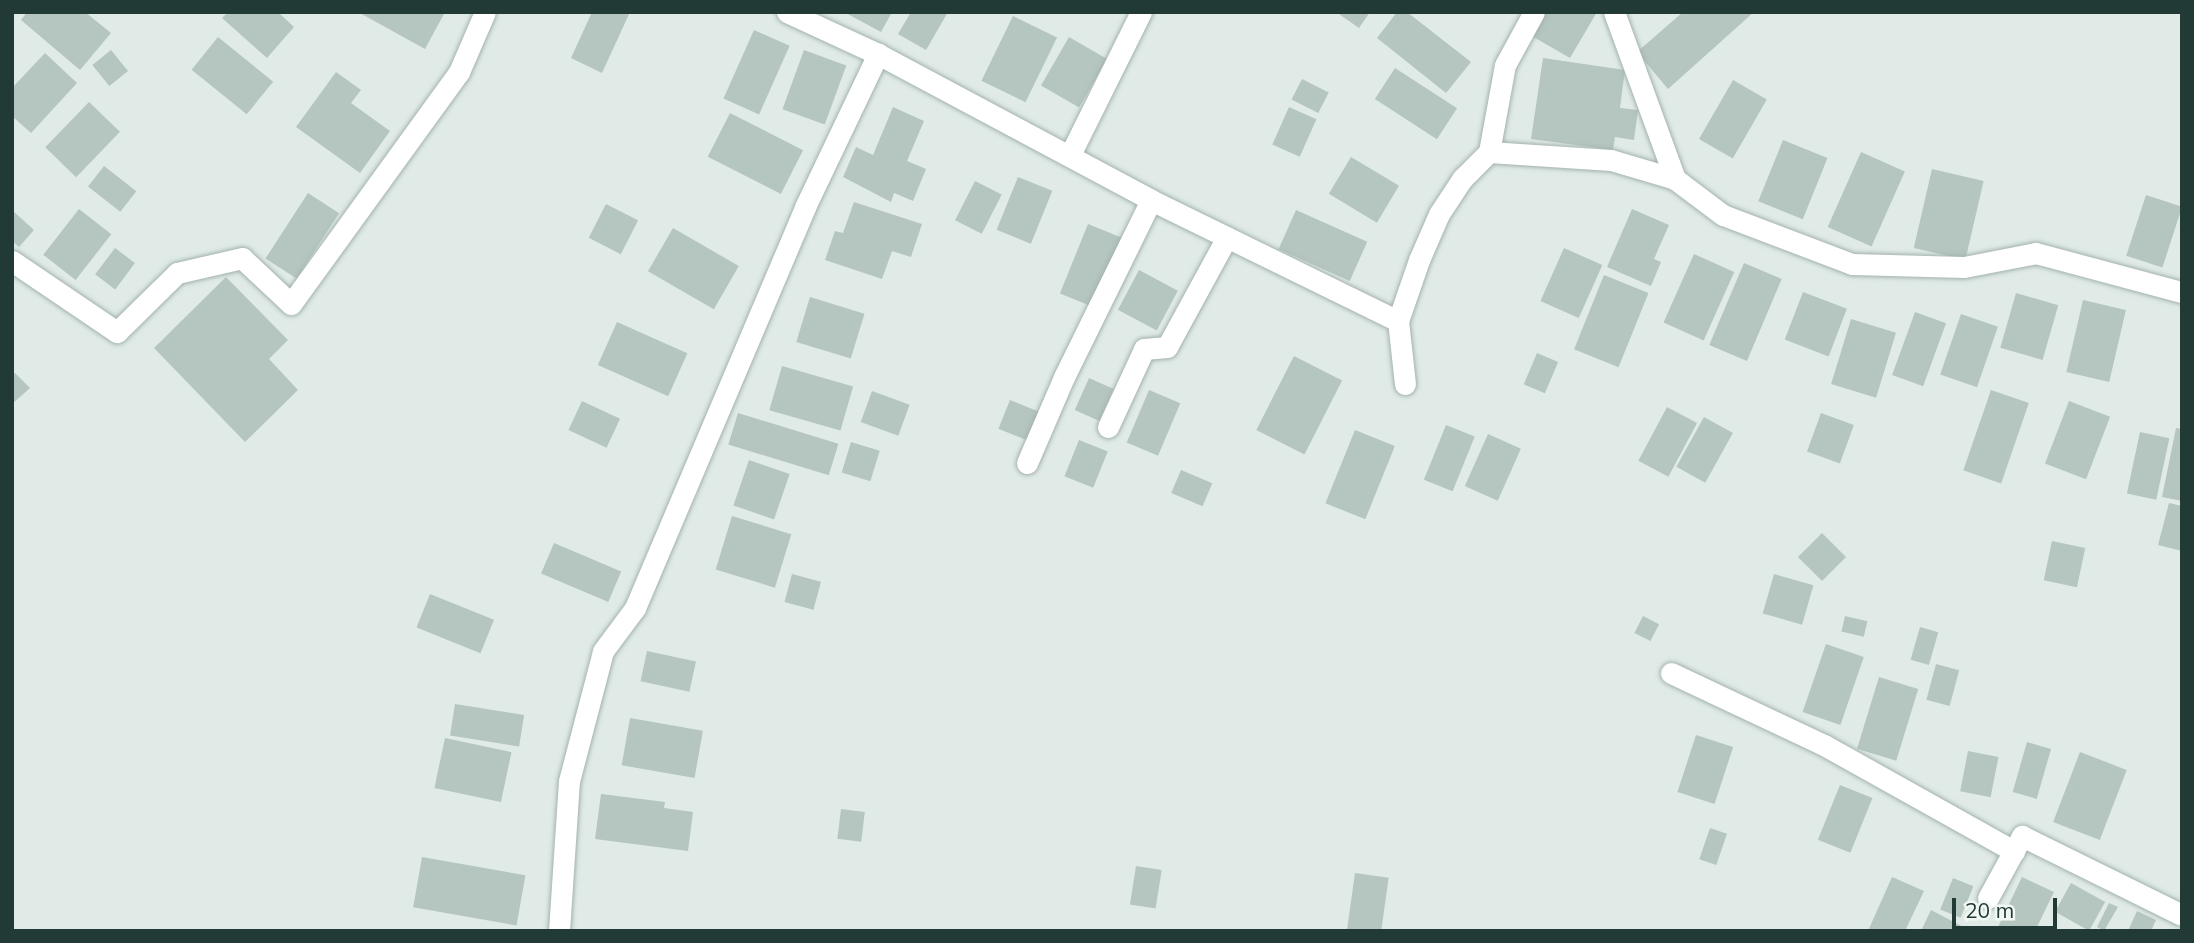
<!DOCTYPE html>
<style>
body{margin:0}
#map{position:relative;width:2194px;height:943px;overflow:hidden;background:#e0ebe7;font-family:Mulish,sans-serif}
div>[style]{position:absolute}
.building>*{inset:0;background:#b5c5c0;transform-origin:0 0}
.roads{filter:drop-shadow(0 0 2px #a3b2ae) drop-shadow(0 0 2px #a3b2ae)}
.minor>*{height:21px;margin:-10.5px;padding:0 10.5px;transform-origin:10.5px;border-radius:10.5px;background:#fff}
span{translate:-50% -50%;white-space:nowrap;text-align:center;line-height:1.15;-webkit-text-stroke:6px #f0f7f4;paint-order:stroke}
.frame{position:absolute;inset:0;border:14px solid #213a35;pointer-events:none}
.scale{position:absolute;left:1952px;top:898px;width:105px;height:32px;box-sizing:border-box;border:4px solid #213a35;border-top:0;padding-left:9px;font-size:21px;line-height:24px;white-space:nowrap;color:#213a35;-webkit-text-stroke:5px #f0f7f4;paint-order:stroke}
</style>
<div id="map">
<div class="building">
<i style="clip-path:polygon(27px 12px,85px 12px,111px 33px,80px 70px,21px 20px)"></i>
<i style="clip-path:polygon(228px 12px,278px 12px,294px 27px,267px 58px,222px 18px)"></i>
<i style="clip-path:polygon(358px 12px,445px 12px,425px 49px)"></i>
<i style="clip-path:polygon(592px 12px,630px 12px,602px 73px,571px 58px)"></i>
<i style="clip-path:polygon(844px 12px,892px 12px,881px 32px)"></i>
<i style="clip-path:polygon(911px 12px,948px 12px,926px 50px,898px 34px)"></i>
<i style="clip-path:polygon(1336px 12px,1370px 12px,1359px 28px)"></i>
<i style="clip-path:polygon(1397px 12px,1407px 12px,1471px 62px,1446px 93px,1377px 38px)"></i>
<i style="clip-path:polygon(1543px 12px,1597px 12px,1570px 58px,1530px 35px)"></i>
<i style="clip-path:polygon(1683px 12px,1754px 12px,1668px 89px,1637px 52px)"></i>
<i style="left:1013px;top:16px;width:49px;height:72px;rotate:26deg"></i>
<i style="left:754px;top:30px;width:39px;height:75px;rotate:24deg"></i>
<i style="left:218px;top:37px;width:71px;height:42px;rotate:39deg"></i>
<i style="left:1069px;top:37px;width:44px;height:56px;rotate:30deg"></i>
<i style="left:111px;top:50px;width:27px;height:24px;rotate:51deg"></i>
<i style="left:804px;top:50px;width:45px;height:63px;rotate:20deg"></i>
<i style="clip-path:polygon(45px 53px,77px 83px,31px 133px,12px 116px,12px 88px)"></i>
<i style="clip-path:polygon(1543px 58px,1625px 70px,1620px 108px,1638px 110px,1634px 140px,1615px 137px,1613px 150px,1531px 139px)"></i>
<i style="left:1395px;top:68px;width:74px;height:37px;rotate:33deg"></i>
<i style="clip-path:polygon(336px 72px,361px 90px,351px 103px,390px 131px,360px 173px,296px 127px)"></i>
<i style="left:1302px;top:79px;width:30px;height:23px;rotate:27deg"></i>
<i style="left:1733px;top:80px;width:39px;height:68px;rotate:30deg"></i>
<i style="left:89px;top:102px;width:43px;height:63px;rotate:44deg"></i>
<i style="clip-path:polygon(893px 107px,924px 121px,907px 161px,926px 169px,913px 201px,894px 193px,891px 202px,843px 177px,856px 147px,873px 155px)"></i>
<i style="left:1289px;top:107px;width:30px;height:41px;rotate:24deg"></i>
<i style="left:730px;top:113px;width:82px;height:49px;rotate:27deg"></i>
<i style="left:1783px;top:140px;width:48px;height:66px;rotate:22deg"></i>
<i style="left:1861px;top:152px;width:48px;height:82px;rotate:24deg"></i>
<i style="left:1351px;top:157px;width:56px;height:43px;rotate:31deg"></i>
<i style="left:104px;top:166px;width:41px;height:26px;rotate:38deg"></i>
<i style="left:1932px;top:169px;width:53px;height:81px;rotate:13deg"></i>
<i style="left:1018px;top:177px;width:37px;height:57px;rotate:22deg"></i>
<i style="left:975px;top:181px;width:30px;height:44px;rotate:27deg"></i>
<i style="left:308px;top:193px;width:37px;height:78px;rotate:33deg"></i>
<i style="left:2146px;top:195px;width:38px;height:64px;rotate:18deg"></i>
<i style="clip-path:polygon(854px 202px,922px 224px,911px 257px,892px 251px,882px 279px,825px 260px,835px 231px,843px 233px)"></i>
<i style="left:606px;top:204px;width:36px;height:38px;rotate:27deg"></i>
<i style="left:79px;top:209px;width:41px;height:58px;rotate:38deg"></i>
<i style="clip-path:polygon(1632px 209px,1669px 225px,1654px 259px,1661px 262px,1651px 286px,1607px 267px)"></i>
<i style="clip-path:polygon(12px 210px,34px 230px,19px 247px,12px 241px)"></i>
<i style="left:1296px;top:210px;width:78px;height:43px;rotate:24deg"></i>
<i style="left:1088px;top:224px;width:38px;height:75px;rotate:22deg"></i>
<i style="left:673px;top:228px;width:76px;height:50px;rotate:30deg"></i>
<i style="left:115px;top:248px;width:25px;height:33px;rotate:37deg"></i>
<i style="left:1564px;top:248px;width:42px;height:58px;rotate:24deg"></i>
<i style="left:1694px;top:254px;width:44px;height:75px;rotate:24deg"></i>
<i style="left:1744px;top:263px;width:41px;height:89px;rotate:23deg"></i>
<i style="left:1139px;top:270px;width:44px;height:45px;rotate:28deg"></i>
<i style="left:1604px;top:275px;width:48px;height:80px;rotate:22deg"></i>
<i style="clip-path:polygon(226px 277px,288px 340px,269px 359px,298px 390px,245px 442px,154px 348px)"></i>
<i style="left:1803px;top:292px;width:47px;height:51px;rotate:21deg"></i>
<i style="left:2016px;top:293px;width:44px;height:57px;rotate:16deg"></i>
<i style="left:810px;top:297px;width:57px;height:47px;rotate:17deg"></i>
<i style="left:2083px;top:300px;width:44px;height:74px;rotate:13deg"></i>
<i style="left:1915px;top:312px;width:33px;height:67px;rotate:20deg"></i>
<i style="left:1961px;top:314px;width:39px;height:64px;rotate:19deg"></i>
<i style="left:1851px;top:319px;width:47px;height:68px;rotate:17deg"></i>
<i style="left:617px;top:322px;width:77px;height:47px;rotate:24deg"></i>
<i style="left:1537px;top:353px;width:23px;height:34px;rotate:23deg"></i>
<i style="left:1294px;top:356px;width:54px;height:83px;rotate:27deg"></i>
<i style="left:782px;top:366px;width:74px;height:46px;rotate:16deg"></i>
<i style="clip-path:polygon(15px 373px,30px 388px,12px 404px,12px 376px)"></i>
<i style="left:1089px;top:378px;width:27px;height:35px;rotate:24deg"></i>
<i style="left:1149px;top:390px;width:34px;height:57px;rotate:23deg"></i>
<i style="left:1991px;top:390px;width:40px;height:85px;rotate:19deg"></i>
<i style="left:872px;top:391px;width:40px;height:33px;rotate:20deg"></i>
<i style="left:1010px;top:400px;width:31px;height:31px;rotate:22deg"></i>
<i style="left:582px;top:401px;width:42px;height:32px;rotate:25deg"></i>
<i style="left:2069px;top:401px;width:44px;height:67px;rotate:21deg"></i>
<i style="left:1667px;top:407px;width:34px;height:61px;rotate:28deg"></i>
<i style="left:738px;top:413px;width:105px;height:33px;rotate:17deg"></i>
<i style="left:1821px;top:413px;width:35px;height:41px;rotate:20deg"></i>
<i style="left:1704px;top:417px;width:33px;height:57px;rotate:29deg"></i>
<i style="left:1446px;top:425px;width:31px;height:59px;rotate:22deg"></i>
<i style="clip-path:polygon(2176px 428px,2182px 429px,2182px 501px,2162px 497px)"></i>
<i style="left:1355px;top:430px;width:43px;height:79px;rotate:22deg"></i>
<i style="left:2140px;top:432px;width:30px;height:63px;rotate:12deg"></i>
<i style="left:1488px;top:434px;width:36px;height:57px;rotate:24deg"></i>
<i style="left:1079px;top:440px;width:31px;height:39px;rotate:22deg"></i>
<i style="left:851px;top:442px;width:30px;height:32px;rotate:17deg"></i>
<i style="left:749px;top:460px;width:43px;height:48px;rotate:19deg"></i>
<i style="left:1181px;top:470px;width:34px;height:25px;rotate:23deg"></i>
<i style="clip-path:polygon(2169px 503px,2182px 506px,2182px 551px,2158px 545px)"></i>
<i style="left:732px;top:516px;width:62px;height:56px;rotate:17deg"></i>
<i style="left:1822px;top:533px;width:34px;height:34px;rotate:45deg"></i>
<i style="left:2052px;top:541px;width:34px;height:40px;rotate:12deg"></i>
<i style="left:554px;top:543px;width:73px;height:33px;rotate:23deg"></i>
<i style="left:792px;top:574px;width:30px;height:29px;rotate:15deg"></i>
<i style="left:1774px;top:574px;width:41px;height:41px;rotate:16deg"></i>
<i style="left:430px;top:594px;width:69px;height:36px;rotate:22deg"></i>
<i style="left:1643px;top:616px;width:18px;height:19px;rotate:27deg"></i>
<i style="left:1845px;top:616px;width:23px;height:16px;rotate:13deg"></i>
<i style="left:1920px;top:627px;width:19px;height:34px;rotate:16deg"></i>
<i style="left:1826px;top:644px;width:40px;height:72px;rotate:19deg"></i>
<i style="left:647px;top:651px;width:50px;height:31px;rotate:12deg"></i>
<i style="left:1936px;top:664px;width:24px;height:37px;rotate:15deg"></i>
<i style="left:1879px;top:677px;width:41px;height:75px;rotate:17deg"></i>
<i style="left:455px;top:704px;width:70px;height:32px;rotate:9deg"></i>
<i style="left:630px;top:718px;width:74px;height:48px;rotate:10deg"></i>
<i style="left:1696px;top:735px;width:39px;height:60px;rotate:18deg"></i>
<i style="left:445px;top:738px;width:68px;height:51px;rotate:12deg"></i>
<i style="left:2027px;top:742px;width:25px;height:52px;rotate:16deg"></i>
<i style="left:1968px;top:751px;width:31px;height:41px;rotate:11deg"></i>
<i style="left:2080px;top:752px;width:50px;height:75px;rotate:21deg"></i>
<i style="left:1840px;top:785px;width:35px;height:59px;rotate:22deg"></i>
<i style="clip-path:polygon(601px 794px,665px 802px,664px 808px,693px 812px,688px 851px,595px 839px)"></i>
<i style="left:841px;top:809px;width:24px;height:30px;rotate:7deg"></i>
<i style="left:1710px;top:828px;width:18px;height:33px;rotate:19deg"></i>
<i style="left:422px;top:857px;width:105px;height:51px;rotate:10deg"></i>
<i style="left:1136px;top:866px;width:26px;height:39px;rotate:9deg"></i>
<i style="left:1355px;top:873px;width:34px;height:59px;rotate:8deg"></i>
<i style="clip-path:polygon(1892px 877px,1924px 891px,1905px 931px,1868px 931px)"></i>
<i style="clip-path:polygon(2022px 877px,2054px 892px,2035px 931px,2007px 931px,1998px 927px)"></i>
<i style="left:1953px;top:878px;width:22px;height:34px;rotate:22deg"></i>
<i style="left:2071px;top:883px;width:39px;height:33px;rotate:29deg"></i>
<i style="clip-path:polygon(2109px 903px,2118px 907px,2104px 931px,2097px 927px)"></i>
<i style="clip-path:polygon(1931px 910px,1971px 931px,1921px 931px)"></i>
<i style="clip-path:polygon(2137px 911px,2156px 920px,2151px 931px,2128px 931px)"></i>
</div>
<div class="roads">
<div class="minor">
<i style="left:787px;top:12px;width:100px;rotate:24.8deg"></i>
<i style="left:1614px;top:12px;width:178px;rotate:69.9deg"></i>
<i style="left:1489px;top:152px;width:88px;rotate:-79.6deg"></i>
<i style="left:1505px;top:65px;width:60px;rotate:-61.3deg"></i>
<i style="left:1070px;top:155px;width:160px;rotate:-63.6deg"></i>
<i style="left:12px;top:261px;width:127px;rotate:34.1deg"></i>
<i style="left:117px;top:332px;width:84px;rotate:-44.5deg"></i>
<i style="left:177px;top:273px;width:67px;rotate:-13deg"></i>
<i style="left:242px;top:258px;width:67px;rotate:43.2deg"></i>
<i style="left:291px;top:304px;width:286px;rotate:-54.1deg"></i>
<i style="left:459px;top:72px;width:65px;rotate:-66.6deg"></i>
<i style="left:1405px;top:384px;width:63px;rotate:-96.3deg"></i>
<i style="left:1398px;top:321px;width:65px;rotate:-71deg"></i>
<i style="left:1419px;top:260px;width:50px;rotate:-66.5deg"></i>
<i style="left:1439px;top:214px;width:42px;rotate:-56.7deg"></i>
<i style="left:1462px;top:179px;width:38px;rotate:-45deg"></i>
<i style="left:1489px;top:152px;width:122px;rotate:3.8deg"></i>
<i style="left:1611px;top:160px;width:67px;rotate:16.5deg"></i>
<i style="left:1675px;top:179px;width:60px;rotate:36.9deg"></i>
<i style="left:1723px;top:215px;width:138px;rotate:20.8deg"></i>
<i style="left:1852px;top:264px;width:112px;rotate:1.5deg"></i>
<i style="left:1964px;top:267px;width:73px;rotate:-11deg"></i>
<i style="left:2036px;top:253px;width:151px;rotate:15deg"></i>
<i style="left:1108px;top:427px;width:86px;rotate:-65.2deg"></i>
<i style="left:1144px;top:349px;width:23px;rotate:-5deg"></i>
<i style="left:1167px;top:347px;width:125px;rotate:-61.4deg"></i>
<i style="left:1027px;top:463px;width:94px;rotate:-66.7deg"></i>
<i style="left:1064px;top:377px;width:197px;rotate:-63.8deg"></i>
<i style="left:1671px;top:673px;width:169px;rotate:25.2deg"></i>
<i style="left:1824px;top:745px;width:218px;rotate:29.2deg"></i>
<i style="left:1988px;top:898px;width:71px;rotate:-61.3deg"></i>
<i style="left:2022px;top:836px;width:178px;rotate:26.3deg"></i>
<i style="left:559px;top:931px;width:150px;rotate:-86.2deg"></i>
<i style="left:569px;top:781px;width:134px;rotate:-75.3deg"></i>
<i style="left:603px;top:651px;width:54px;rotate:-53.3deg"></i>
<i style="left:635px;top:608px;width:436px;rotate:-67deg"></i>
<i style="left:805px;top:207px;width:170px;rotate:-64.5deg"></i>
<i style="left:878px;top:54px;width:310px;rotate:28.1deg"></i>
<i style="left:1151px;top:200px;width:275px;rotate:26.1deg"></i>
</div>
</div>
<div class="frame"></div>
<div class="scale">20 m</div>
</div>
